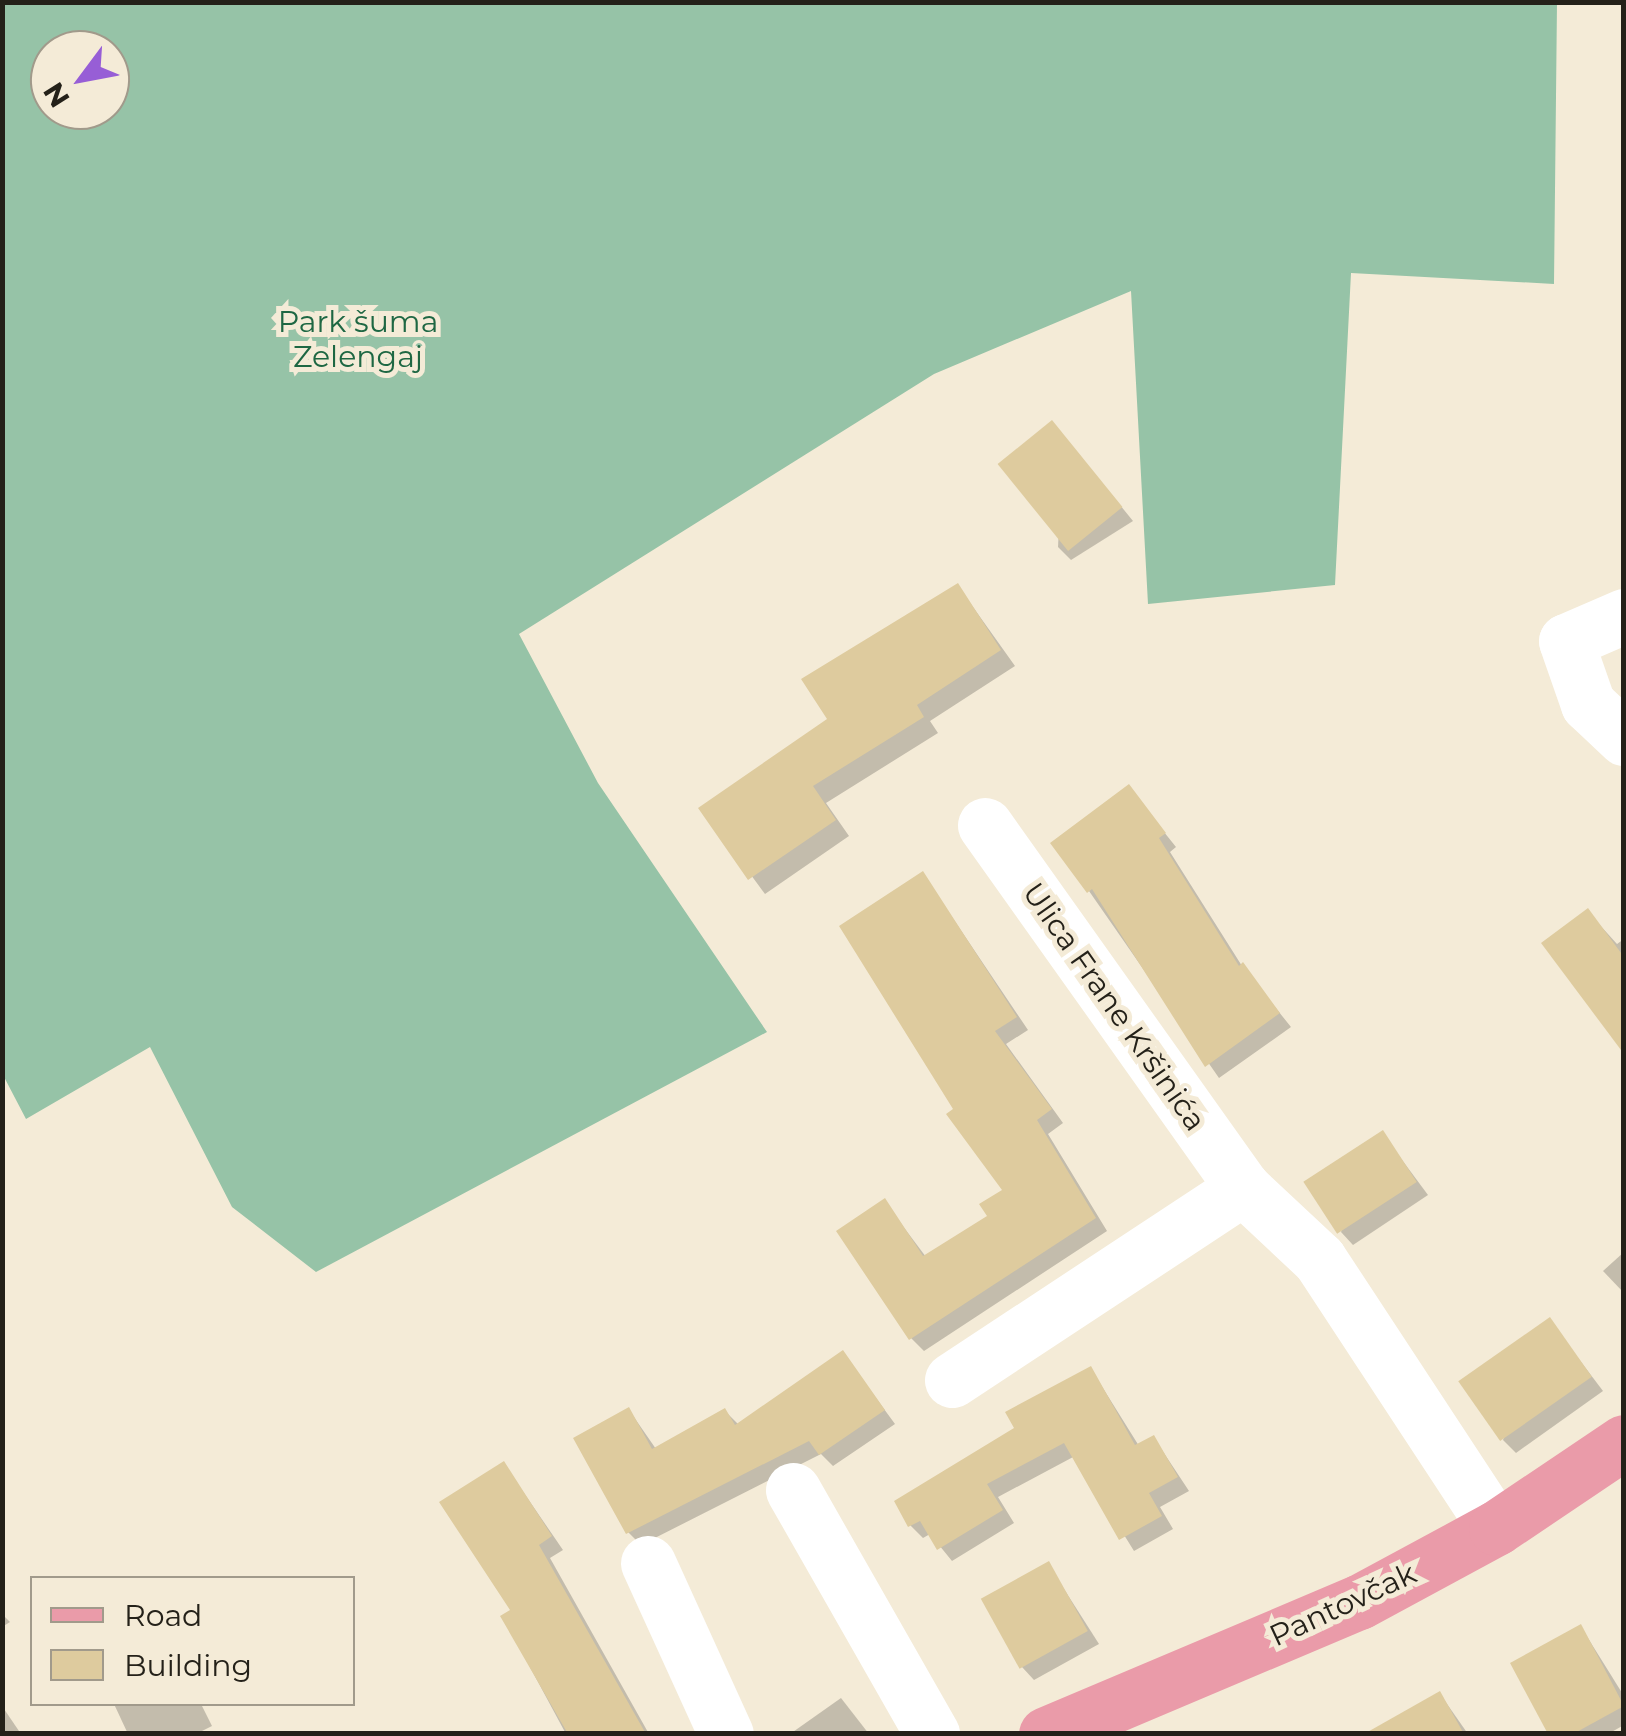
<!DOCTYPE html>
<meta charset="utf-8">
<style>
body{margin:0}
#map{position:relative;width:1626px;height:1736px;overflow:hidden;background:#f4ebd7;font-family:Montserrat,sans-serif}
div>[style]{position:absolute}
.forest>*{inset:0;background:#96c3a7}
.shadow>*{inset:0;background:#0003}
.building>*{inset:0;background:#decb9e;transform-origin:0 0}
.minor>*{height:55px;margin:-27.5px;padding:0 27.5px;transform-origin:27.5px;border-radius:27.5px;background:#fff}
.major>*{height:55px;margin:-27.5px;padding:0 27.5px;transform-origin:27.5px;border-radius:27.5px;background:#ea9ba9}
span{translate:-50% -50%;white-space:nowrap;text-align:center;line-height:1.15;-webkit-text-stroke:10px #f4ebd7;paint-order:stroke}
.park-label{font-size:30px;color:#1e6743}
.street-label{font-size:30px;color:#242119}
.frame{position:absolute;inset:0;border:5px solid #242119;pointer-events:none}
.legend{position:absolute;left:30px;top:1576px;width:325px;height:130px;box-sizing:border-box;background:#f4ebd7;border:2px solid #a19a8b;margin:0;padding:12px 18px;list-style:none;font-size:30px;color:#242119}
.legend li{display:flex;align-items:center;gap:20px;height:50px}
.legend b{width:50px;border:2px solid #a19a8b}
.north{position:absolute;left:30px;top:30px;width:100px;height:100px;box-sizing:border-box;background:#f4ebd7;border:2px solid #a19a8b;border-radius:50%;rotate:238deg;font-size:28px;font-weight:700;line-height:40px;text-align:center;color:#242119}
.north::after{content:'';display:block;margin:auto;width:35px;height:45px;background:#975ed6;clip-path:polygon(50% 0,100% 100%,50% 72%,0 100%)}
</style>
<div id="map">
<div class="forest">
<i style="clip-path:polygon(evenodd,2px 3px,1557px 3px,1554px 284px,1351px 273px,1335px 585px,1148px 604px,1131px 291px,934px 374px,519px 634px,598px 783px,767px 1032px,316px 1272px,232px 1207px,150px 1047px,26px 1119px,3px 1075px,2px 3px,50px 50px,110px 50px,110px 110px,50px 110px,50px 50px)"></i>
</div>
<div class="shadow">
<i style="clip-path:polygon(1064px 436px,1133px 521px,1071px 560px,1058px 547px)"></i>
<i style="clip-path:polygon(958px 586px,1015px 666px,930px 721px,938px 733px,826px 803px,849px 836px,765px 894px,702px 808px,830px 720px)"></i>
<i style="clip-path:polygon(1128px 787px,1176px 847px,1170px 852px,1242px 966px,1291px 1027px,1219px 1078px,1089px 891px)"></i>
<i style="clip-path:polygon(923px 874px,1028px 1030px,1006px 1044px,1063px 1123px,1048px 1134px,1107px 1231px,924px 1351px,911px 1338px,884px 1201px,926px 1257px,990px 1217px,1005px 1191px,956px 1110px)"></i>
<i style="clip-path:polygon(1588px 912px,1617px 944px,1624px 939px,1624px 1049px)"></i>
<i style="clip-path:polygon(1382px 1133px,1428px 1195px,1353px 1245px,1341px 1232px)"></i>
<i style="clip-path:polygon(1624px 1252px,1624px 1293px,1603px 1271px)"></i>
<i style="clip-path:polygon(1550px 1321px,1603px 1391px,1516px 1453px,1503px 1440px)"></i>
<i style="clip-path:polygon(843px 1353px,895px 1424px,833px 1466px,821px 1454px,641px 1545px,628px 1532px,629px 1410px,656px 1449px,725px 1411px,739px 1425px)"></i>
<i style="clip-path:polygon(1091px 1369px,1139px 1446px,1154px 1438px,1189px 1491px,1160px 1507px,1173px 1529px,1134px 1551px,1075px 1456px,998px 1497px,1014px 1523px,952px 1561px,930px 1534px,923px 1538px,910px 1525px)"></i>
<i style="clip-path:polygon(504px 1464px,563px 1550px,550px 1558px,649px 1734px,566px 1734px,503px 1617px,513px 1611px)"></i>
<i style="clip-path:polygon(1048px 1564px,1099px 1644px,1034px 1680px,1022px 1667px)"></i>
<i style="clip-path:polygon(2px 1614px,10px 1622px,2px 1627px)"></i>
<i style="clip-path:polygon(1581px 1627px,1624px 1696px,1624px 1725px,1608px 1734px,1551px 1734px)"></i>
<i style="clip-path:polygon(1440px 1694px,1468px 1734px,1380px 1734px)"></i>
<i style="clip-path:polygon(841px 1698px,869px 1734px,790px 1734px)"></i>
<i style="clip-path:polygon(114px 1704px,201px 1704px,212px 1726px,196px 1734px,128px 1734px)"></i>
<i style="clip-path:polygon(2px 1706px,21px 1734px,2px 1734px)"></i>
</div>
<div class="building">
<i style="left:1052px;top:420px;width:112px;height:70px;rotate:51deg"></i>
<i style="clip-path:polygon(958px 583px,1001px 650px,917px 705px,924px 717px,813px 786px,836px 820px,748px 880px,698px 808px,827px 719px,801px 679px)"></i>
<i style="clip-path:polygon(1129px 784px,1166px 833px,1159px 838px,1239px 966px,1243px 962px,1280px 1013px,1205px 1067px,1092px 889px,1087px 893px,1050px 843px)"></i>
<i style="clip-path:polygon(923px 871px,1017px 1017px,995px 1031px,1052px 1109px,1037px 1120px,1096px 1218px,909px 1340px,836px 1231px,885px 1198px,923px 1256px,987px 1216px,979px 1204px,1002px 1190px,946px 1114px,953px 1109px,839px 926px)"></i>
<i style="clip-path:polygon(1588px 908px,1624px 957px,1624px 1054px,1541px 943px)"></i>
<i style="left:1383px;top:1130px;width:62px;height:95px;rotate:57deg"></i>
<i style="left:1550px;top:1317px;width:73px;height:112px;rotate:55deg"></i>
<i style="clip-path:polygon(843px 1350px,885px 1410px,819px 1455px,809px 1441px,626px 1534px,573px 1438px,629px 1407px,652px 1449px,725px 1408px,735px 1425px)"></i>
<i style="clip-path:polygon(1091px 1366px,1135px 1445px,1154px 1435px,1178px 1477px,1149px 1493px,1162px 1516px,1119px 1540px,1064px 1443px,987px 1484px,1003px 1510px,937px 1550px,920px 1521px,908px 1527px,894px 1501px,1014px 1428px,1005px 1412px)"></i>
<i style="clip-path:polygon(504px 1461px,552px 1536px,539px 1545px,646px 1734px,568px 1734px,500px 1616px,510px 1610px,439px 1502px)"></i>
<i style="left:1049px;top:1561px;width:80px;height:78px;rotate:61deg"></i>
<i style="clip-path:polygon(1581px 1624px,1624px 1706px,1573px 1734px,1548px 1734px,1510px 1663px)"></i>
<i style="clip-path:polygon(1440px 1691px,1464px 1734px,1364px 1734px)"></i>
</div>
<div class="minor">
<i style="left:1624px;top:616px;width:63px;rotate:156.7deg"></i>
<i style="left:1566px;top:641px;width:67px;rotate:70.8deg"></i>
<i style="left:1588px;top:704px;width:50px;rotate:43.4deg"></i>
<i style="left:985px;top:825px;width:445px;rotate:54.6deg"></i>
<i style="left:952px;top:1380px;width:349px;rotate:-33.4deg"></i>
<i style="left:1243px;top:1188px;width:104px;rotate:43.1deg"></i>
<i style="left:1319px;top:1259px;width:322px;rotate:56.7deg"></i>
<i style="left:793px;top:1490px;width:281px;rotate:60.3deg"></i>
<i style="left:648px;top:1563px;width:188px;rotate:65.5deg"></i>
</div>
<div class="major">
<i style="left:1046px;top:1734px;width:340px;rotate:-22.9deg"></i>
<i style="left:1359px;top:1602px;width:156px;rotate:-28.4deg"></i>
<i style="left:1496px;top:1528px;width:154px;rotate:-33.9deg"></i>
</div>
<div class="park-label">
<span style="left:358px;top:339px">Park šuma<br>Zelengaj</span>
</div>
<div class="street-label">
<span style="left:1114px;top:1007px;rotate:55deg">Ulica Frane Kršinića</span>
<span style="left:1343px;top:1605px;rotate:-25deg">Pantovčak</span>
</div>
<div class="frame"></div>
<ul class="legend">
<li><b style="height:12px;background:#ea9ba9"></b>Road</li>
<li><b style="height:28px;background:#decb9e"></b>Building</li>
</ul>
<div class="north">N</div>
</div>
